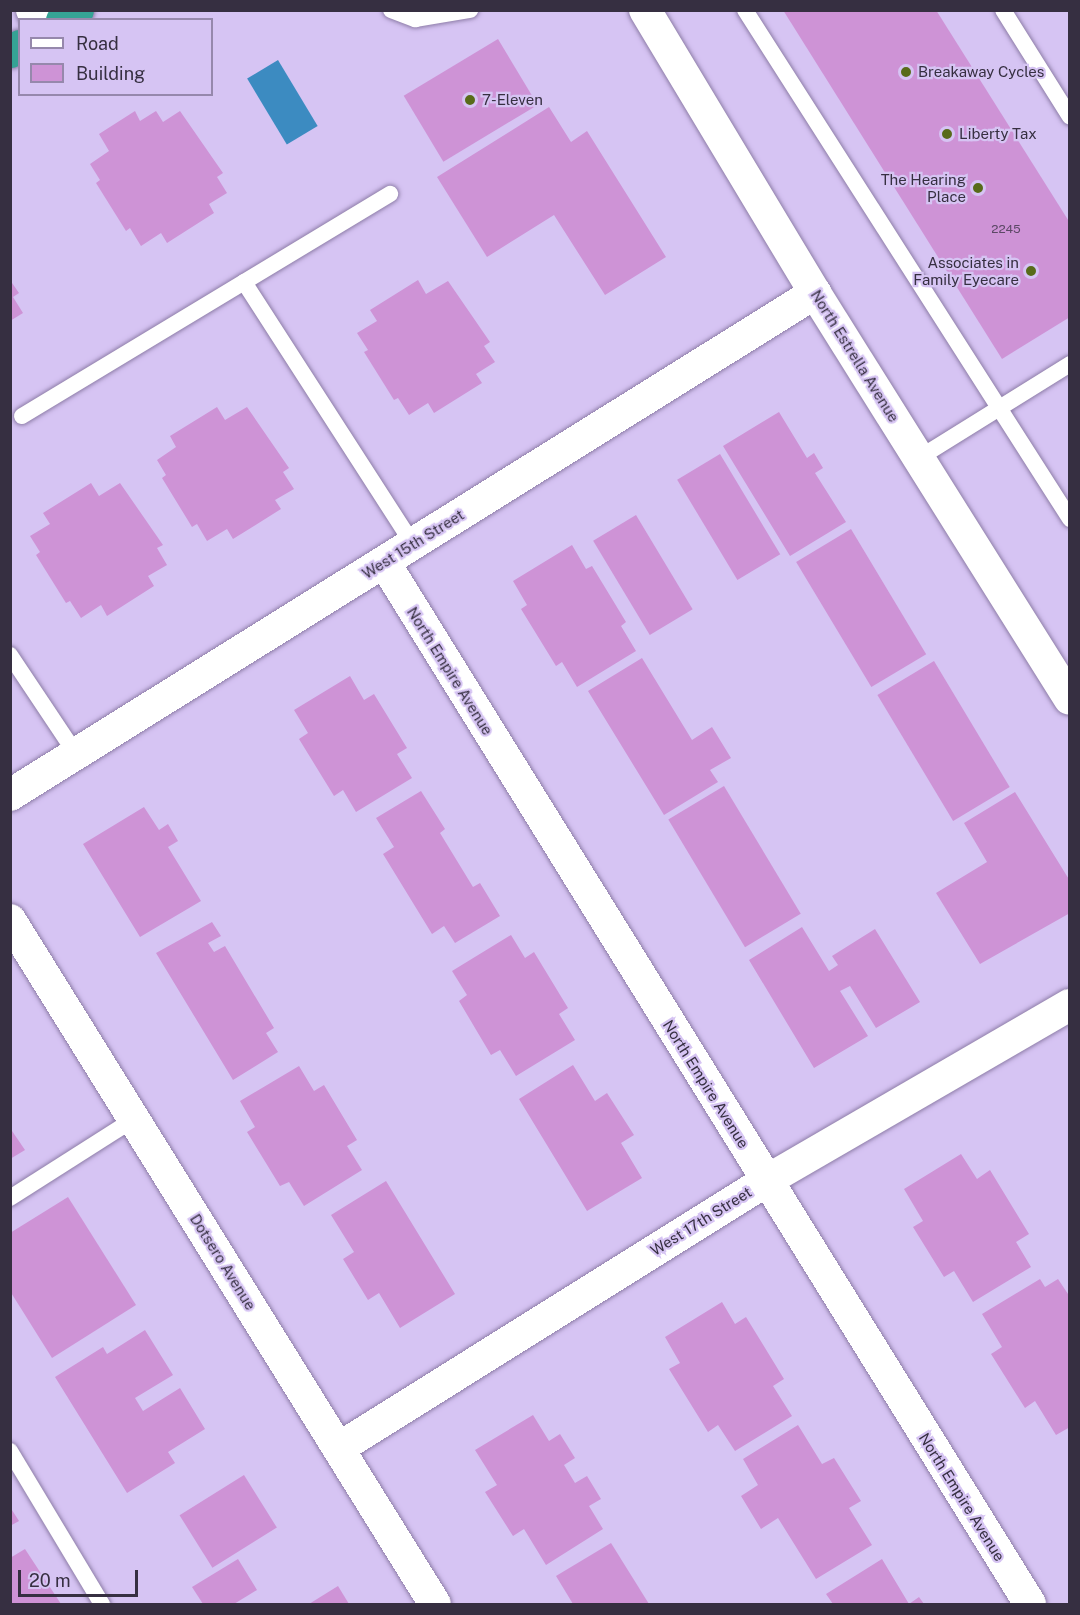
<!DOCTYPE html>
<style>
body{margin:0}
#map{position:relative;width:1080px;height:1615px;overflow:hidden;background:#d6c4f3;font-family:"Public Sans",sans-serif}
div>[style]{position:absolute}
.water>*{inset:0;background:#3c8bc1;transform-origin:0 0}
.building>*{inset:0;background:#ce93d6;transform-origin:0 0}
.roads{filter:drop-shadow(0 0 2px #8e7da8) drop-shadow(0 0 2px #8e7da8)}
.lane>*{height:16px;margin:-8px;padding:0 8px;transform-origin:8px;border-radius:8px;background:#fff}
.street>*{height:32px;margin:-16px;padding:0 16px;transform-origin:16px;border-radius:16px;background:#fff}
.highway>*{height:33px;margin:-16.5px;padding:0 16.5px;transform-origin:16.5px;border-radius:16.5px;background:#35a395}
.dots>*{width:16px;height:16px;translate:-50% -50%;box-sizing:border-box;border:3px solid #d6c4f3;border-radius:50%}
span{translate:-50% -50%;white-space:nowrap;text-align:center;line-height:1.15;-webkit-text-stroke:4.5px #d6c4f3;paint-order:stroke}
.number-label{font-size:12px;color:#5c4866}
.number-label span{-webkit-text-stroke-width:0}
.poi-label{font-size:15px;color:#362f41}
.left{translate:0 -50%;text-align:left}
.right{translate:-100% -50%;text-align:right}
.street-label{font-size:15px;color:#362f41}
.frame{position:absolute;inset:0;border:12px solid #362f41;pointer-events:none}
.legend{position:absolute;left:18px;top:18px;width:195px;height:78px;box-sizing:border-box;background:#d6c4f3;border:2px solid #9688ac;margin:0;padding:8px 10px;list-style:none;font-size:18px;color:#362f41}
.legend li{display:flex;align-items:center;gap:12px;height:30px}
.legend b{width:30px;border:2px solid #9688ac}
.scale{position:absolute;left:18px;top:1570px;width:120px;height:27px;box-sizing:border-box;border:3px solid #362f41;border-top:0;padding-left:8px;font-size:18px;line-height:21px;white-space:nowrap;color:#362f41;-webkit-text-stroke:4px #d6c4f3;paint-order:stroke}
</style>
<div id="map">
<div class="water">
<i style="left:278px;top:60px;width:77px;height:36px;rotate:59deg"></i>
</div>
<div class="building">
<i style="clip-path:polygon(783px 10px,936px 10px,1070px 223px,1070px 317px,1002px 359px)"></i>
<i style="left:498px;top:39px;width:77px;height:110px;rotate:59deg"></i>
<i style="clip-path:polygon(549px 107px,571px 142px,587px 131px,666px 257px,605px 295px,554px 215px,487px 257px,437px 177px)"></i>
<i style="clip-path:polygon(135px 111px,140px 121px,156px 111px,163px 122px,180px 111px,223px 173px,217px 177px,227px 193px,209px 204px,214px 213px,167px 243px,161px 233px,141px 246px,130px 228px,126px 231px,96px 183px,100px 180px,90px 164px,109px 151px,99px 134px)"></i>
<i style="clip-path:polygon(10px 280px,19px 293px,13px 297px,23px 313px,10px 321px)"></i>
<i style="clip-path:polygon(418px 280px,426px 294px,448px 281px,490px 342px,484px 346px,495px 362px,476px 374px,482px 383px,434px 413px,428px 403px,409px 415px,398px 398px,394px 400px,364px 352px,368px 350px,357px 333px,377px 321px,370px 310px)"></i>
<i style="clip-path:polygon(217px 407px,225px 420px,247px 407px,289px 468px,283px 472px,294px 489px,275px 500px,281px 509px,233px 539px,227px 529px,207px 541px,197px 524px,192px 527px,162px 478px,166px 475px,157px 460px,176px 447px,170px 436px)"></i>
<i style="clip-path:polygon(779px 412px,807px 458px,814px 453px,823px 468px,815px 473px,846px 522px,790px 556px,723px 446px)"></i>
<i style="left:720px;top:454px;width:117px;height:50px;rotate:59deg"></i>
<i style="clip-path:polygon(91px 483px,99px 496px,120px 483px,163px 545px,157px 548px,167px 565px,148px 576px,154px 586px,107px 616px,101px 605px,81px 618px,70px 601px,66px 603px,36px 555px,40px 552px,30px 536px,50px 524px,43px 513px)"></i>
<i style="left:636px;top:515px;width:110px;height:50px;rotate:59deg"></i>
<i style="left:851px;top:529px;width:146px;height:64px;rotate:59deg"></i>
<i style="clip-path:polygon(572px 545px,586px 569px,592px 566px,626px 622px,621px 626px,636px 651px,577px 687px,562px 662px,556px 666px,521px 609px,527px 605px,513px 581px)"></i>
<i style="clip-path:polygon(642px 658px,692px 740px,712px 727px,731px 758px,710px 770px,718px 782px,664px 815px,588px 691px)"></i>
<i style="left:934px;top:661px;width:147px;height:66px;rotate:59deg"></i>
<i style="clip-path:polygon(350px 676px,364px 700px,374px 694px,407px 748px,397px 754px,412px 778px,356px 812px,343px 790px,334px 796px,299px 739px,308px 733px,294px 710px)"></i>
<i style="left:724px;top:786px;width:149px;height:65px;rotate:59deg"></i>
<i style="clip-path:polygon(421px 791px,445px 829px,440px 833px,473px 887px,480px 883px,500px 916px,455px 943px,444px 926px,432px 934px,383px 854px,394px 847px,376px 818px)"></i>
<i style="clip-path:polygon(1015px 792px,1070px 881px,1070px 913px,980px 964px,936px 893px,987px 862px,964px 823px)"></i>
<i style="clip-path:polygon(144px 807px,159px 830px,168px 824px,178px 841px,168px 847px,201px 901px,140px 937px,83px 844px)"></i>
<i style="clip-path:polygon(212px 922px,221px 936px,208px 943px,214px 952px,225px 946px,274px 1028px,266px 1033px,278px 1052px,233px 1080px,156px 953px)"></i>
<i style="clip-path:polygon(802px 927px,829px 971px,838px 965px,832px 956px,875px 929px,920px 1002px,876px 1028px,850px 986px,840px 991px,868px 1036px,814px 1068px,749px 960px)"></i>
<i style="clip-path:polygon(511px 935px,525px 958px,534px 952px,568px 1008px,559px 1014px,575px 1040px,516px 1076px,500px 1050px,491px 1055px,459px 1001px,467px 995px,452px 971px)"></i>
<i style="clip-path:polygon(573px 1065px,595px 1101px,607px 1093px,634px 1135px,621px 1143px,642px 1178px,587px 1211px,519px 1099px)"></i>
<i style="clip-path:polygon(299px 1066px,314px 1091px,324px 1085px,357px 1140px,347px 1146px,362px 1170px,304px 1206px,289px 1182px,280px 1186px,247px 1132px,255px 1127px,240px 1101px)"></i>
<i style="clip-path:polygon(10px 1128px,25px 1150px,10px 1159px)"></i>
<i style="clip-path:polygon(961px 1154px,977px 1179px,990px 1170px,1029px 1234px,1016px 1242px,1031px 1267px,973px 1302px,954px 1271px,944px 1277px,913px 1227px,923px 1221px,904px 1189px)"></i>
<i style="clip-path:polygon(386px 1181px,455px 1294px,400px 1328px,379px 1293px,368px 1300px,343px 1259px,354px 1252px,331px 1215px)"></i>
<i style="clip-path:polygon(68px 1197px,136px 1305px,52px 1358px,10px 1291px,10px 1233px)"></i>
<i style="clip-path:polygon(1040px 1279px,1045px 1287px,1058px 1279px,1070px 1297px,1070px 1427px,1056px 1435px,1035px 1401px,1025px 1408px,991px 1354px,1002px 1347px,982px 1314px)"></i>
<i style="clip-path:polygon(722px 1302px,735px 1324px,746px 1317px,784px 1379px,773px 1386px,792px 1416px,735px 1451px,718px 1425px,708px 1432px,669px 1369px,680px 1363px,665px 1337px)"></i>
<i style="clip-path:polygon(145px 1330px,173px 1375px,135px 1398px,143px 1411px,180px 1388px,205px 1429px,168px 1452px,175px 1463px,127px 1493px,55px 1377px,103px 1347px,107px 1354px)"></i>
<i style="clip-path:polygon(533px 1415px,549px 1441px,560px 1434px,575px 1458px,564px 1465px,575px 1483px,587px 1476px,601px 1499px,589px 1506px,603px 1529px,546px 1565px,524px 1529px,513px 1536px,485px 1492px,497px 1485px,475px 1450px)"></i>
<i style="clip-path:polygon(798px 1425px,822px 1464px,834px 1458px,861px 1501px,849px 1508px,872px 1545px,816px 1579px,778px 1518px,761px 1529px,741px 1496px,758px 1485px,743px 1459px)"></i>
<i style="left:244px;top:1475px;width:62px;height:76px;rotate:58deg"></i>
<i style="clip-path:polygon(10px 1507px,19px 1521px,10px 1526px)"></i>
<i style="clip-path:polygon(611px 1543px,649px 1604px,573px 1604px,556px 1576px)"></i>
<i style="clip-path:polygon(25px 1549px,61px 1604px,10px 1604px,10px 1558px)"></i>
<i style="clip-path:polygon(238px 1559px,257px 1590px,234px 1604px,203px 1604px,192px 1587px)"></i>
<i style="clip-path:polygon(882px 1559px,909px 1604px,919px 1597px,924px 1604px,833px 1604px,826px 1594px)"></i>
<i style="clip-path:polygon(338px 1586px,349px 1604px,309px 1604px)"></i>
</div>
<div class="roads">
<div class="lane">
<i style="left:391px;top:10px;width:26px;rotate:21deg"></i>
<i style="left:415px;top:19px;width:56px;rotate:-9.3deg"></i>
<i style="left:745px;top:10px;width:604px;rotate:57.44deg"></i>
<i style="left:1003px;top:10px;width:126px;rotate:57.9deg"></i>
<i style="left:244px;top:282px;width:312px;rotate:57.2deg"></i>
<i style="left:22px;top:416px;width:430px;rotate:-31.1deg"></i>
<i style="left:919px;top:458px;width:178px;rotate:-31.9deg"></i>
<i style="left:10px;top:655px;width:119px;rotate:56.3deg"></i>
<i style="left:10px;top:1198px;width:147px;rotate:-32.5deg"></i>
<i style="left:10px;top:1451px;width:179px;rotate:59deg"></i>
</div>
<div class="street">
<i style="left:32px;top:10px;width:11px;rotate:63deg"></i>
<i style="left:645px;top:10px;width:330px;rotate:59deg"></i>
<i style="left:815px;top:293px;width:479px;rotate:57.9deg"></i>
<i style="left:384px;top:562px;width:1226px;rotate:58.2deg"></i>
<i style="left:10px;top:795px;width:949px;rotate:-31.95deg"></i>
<i style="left:10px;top:920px;width:805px;rotate:58.15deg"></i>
<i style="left:339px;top:1448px;width:504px;rotate:-32.02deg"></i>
<i style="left:766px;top:1181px;width:351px;rotate:-30.1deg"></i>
</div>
<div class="highway">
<i style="left:62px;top:20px;width:18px;rotate:-34deg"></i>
<i style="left:10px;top:51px;width:11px;rotate:-27deg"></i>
</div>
</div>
<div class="dots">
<i style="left:906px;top:72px;background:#586b19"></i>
<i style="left:470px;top:100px;background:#586b19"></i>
<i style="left:947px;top:134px;background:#586b19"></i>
<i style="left:978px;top:188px;background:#586b19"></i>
<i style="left:1031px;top:271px;background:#586b19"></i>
</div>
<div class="number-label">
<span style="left:1006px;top:230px">2245</span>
</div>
<div class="poi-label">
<span class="left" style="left:918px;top:72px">Breakaway Cycles</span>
<span class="left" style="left:482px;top:100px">7-Eleven</span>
<span class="left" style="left:959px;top:134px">Liberty Tax</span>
<span class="right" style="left:966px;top:188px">The Hearing<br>Place</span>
<span class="right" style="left:1019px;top:271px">Associates in<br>Family Eyecare</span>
</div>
<div class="street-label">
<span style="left:855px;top:356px;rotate:58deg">North Estrella Avenue</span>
<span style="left:413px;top:544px;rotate:-32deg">West 15th Street</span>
<span style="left:450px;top:671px;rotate:58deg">North Empire Avenue</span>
<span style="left:706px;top:1084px;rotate:58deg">North Empire Avenue</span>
<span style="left:701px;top:1221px;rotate:-32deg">West 17th Street</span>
<span style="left:223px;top:1262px;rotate:58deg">Dotsero Avenue</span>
<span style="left:962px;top:1497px;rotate:58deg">North Empire Avenue</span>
</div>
<div class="frame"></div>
<ul class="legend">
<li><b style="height:8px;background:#fff"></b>Road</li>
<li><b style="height:16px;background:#ce93d6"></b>Building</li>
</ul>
<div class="scale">20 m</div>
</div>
